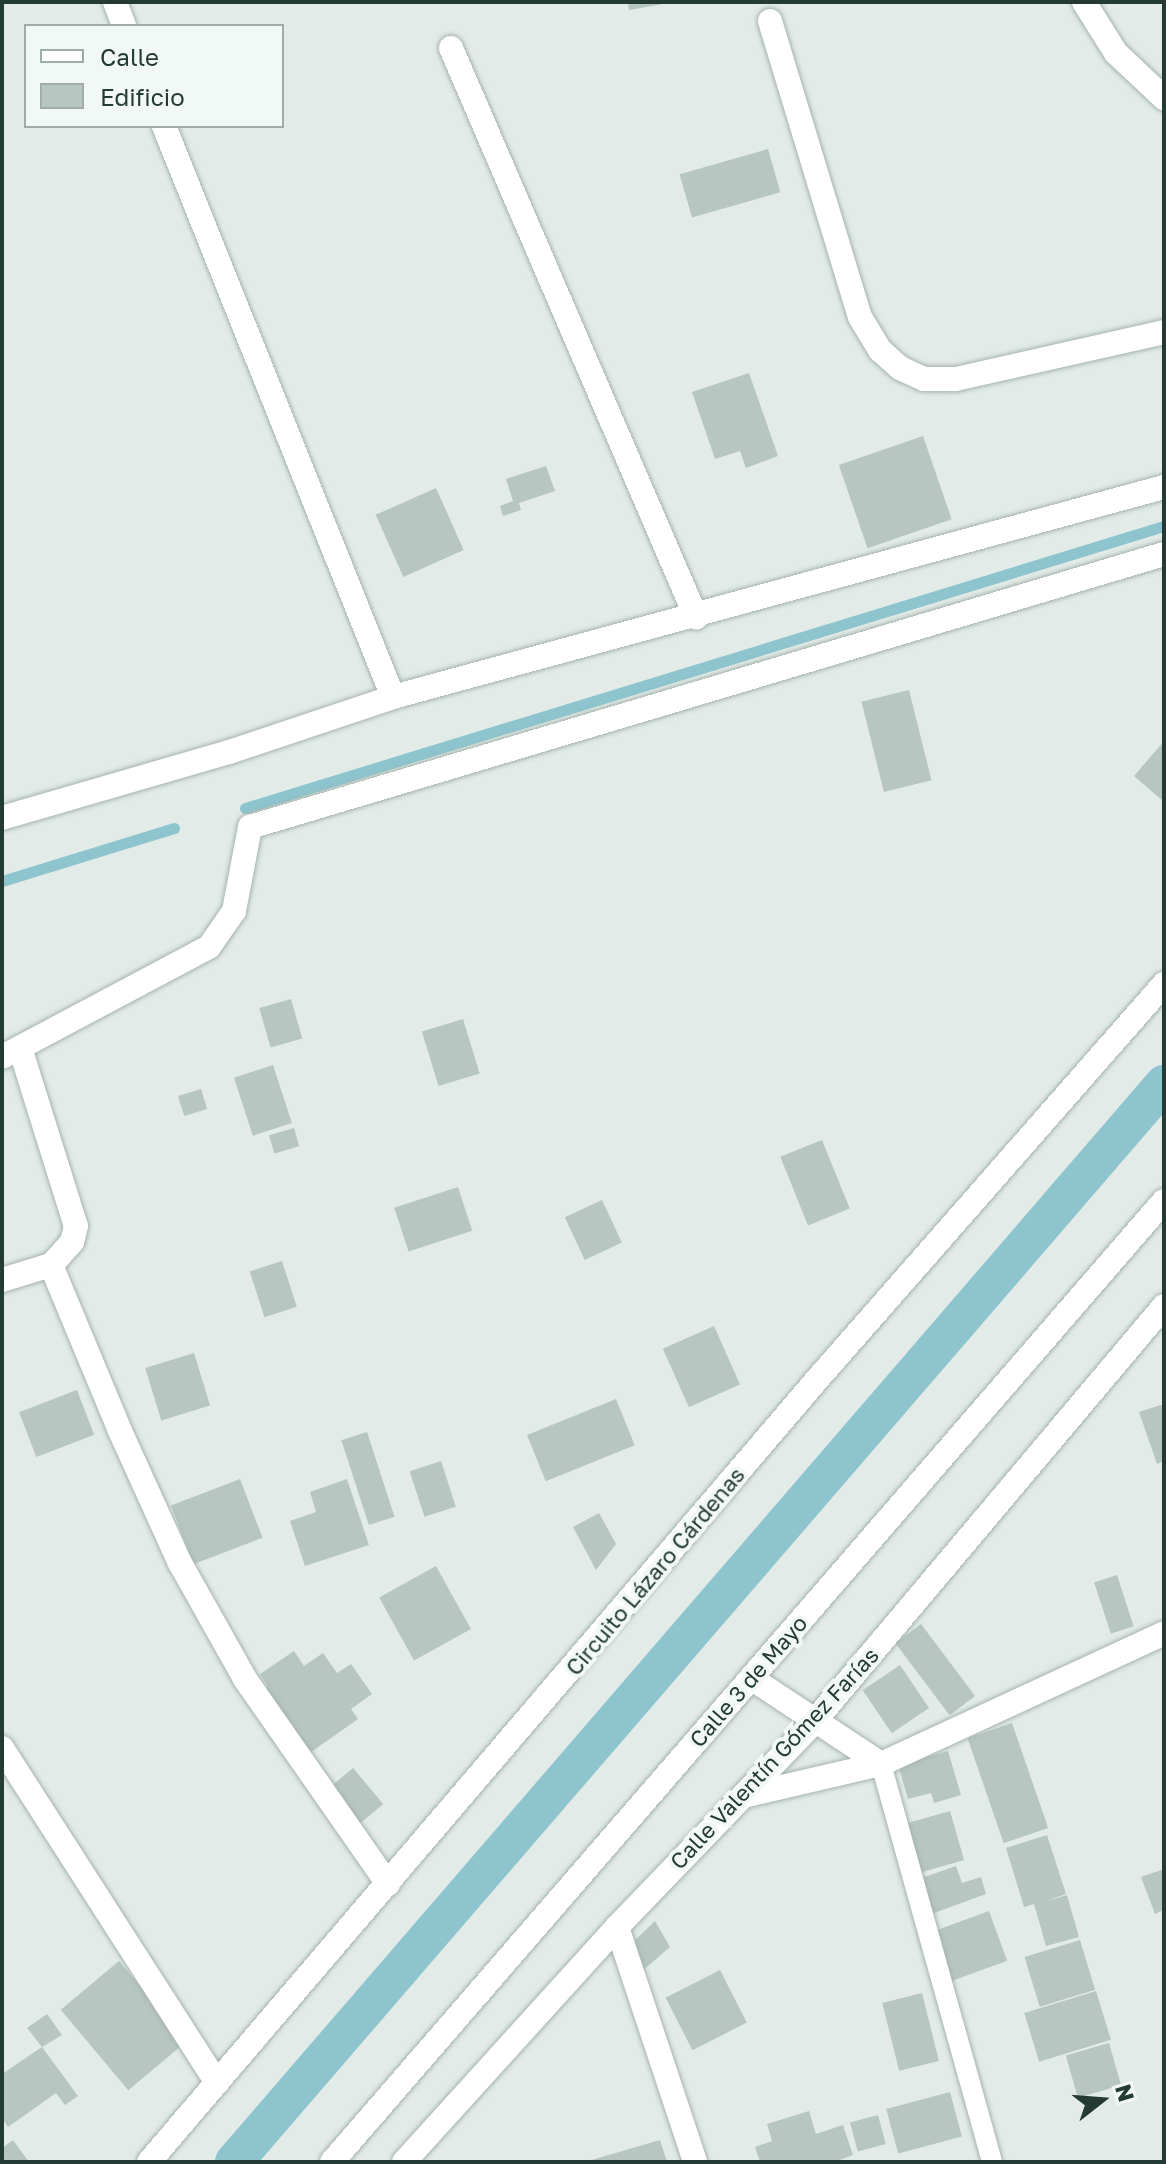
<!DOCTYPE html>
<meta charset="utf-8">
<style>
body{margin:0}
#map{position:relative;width:1166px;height:2164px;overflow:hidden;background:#e2ebe7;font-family:"Golos Text",sans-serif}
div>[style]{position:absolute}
.stream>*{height:11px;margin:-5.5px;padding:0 5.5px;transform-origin:5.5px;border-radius:5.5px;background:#8dc4cd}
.canal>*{height:38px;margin:-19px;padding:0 19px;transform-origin:19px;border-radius:19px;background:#8dc4cd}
.building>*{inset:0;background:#b7c6c0;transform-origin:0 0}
.roads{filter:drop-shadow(0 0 2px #a5b3ae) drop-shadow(0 0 2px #a5b3ae)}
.lane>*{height:20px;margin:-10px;padding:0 10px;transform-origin:10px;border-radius:10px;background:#fff}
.street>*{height:24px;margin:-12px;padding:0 12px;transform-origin:12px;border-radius:12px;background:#fff}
.secondary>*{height:24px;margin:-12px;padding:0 12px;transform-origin:12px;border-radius:12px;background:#fff}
span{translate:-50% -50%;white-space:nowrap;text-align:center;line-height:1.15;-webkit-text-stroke:8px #f2f8f5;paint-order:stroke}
.street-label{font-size:22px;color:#233b34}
.frame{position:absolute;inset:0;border:4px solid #233b34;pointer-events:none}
.legend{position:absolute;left:24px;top:24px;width:260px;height:104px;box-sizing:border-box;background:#f2f8f5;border:2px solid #9faca8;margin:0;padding:10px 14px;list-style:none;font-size:24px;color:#233b34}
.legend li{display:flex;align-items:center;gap:16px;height:40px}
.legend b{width:40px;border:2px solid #9faca8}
.north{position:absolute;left:1062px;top:2060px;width:80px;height:80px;-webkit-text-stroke:6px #f2f8f5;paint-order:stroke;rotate:73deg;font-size:22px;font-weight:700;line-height:32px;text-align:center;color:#233b34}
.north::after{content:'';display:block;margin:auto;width:28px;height:36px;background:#233b34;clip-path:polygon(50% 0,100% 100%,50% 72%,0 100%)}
</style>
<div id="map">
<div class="stream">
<i style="left:245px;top:808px;width:961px;rotate:-17.06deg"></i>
<i style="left:2px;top:881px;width:180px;rotate:-17.1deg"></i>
</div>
<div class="canal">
<i style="left:234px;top:2162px;width:1424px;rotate:-49.22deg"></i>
</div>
<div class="building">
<i style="clip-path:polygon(628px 2px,663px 2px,663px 4px,629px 10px)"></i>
<i style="left:768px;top:149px;width:45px;height:92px;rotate:74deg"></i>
<i style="clip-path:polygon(749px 373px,778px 456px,746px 468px,740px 451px,715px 459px,692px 392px)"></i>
<i style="left:923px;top:436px;width:88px;height:89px;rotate:71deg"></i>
<i style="clip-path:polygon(546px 466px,555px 491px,519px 503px,521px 510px,503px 516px,500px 506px,513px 501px,506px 479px)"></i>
<i style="left:436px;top:488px;width:68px;height:66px;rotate:66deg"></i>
<i style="left:909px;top:690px;width:93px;height:49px;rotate:76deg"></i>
<i style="clip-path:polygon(1164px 741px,1164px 802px,1134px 776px)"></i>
<i style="left:291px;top:999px;width:41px;height:33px;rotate:74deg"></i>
<i style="left:463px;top:1019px;width:57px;height:43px;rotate:73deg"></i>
<i style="left:273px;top:1065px;width:61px;height:41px;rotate:72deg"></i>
<i style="left:201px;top:1089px;width:21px;height:24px;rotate:73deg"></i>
<i style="left:294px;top:1128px;width:19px;height:26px;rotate:74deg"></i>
<i style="left:822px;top:1140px;width:74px;height:45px;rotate:68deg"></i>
<i style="left:458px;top:1187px;width:46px;height:67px;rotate:72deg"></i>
<i style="left:602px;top:1200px;width:47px;height:41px;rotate:65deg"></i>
<i style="left:282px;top:1261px;width:48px;height:34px;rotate:72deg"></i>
<i style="left:714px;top:1326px;width:64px;height:56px;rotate:66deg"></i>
<i style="left:194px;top:1353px;width:55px;height:51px;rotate:73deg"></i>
<i style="left:77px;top:1390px;width:48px;height:62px;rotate:69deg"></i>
<i style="left:616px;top:1399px;width:50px;height:96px;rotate:68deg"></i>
<i style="clip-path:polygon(1164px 1404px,1164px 1461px,1157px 1464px,1139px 1412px)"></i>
<i style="left:367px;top:1432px;width:89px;height:27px;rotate:72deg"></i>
<i style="left:441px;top:1461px;width:48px;height:33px;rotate:72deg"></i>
<i style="left:240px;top:1479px;width:63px;height:74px;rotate:69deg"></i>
<i style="clip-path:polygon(347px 1479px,369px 1545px,305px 1566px,290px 1521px,316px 1512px,310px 1492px)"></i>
<i style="clip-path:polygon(599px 1513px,616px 1544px,596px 1570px,573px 1527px)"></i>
<i style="left:436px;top:1566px;width:72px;height:65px;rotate:61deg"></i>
<i style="left:1117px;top:1575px;width:54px;height:24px;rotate:72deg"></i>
<i style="left:921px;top:1624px;width:90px;height:32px;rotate:53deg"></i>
<i style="clip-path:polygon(294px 1651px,304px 1666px,323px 1653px,337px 1673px,351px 1664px,372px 1694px,351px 1709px,358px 1719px,304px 1757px,262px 1696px,268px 1687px,260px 1674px)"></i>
<i style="left:900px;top:1665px;width:52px;height:45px;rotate:56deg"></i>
<i style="left:1012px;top:1723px;width:111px;height:47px;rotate:71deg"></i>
<i style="clip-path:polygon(948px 1751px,961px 1795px,934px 1803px,931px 1793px,908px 1799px,898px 1765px)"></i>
<i style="left:353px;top:1768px;width:47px;height:35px;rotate:50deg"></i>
<i style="left:950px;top:1811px;width:51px;height:53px;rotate:74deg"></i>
<i style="clip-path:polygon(1047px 1835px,1066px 1894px,1043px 1902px,1067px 1895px,1079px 1937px,1046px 1946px,1034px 1904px,1024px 1907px,1006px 1848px)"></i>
<i style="clip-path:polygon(956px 1866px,962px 1883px,981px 1877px,986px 1894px,926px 1916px,913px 1881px)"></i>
<i style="clip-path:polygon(1164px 1869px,1164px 1910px,1155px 1914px,1141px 1877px)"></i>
<i style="left:989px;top:1911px;width:53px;height:64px;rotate:70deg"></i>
<i style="clip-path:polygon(655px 1921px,670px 1947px,642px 1971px,630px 1945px)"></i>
<i style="left:1080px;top:1940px;width:52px;height:58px;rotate:73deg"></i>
<i style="left:119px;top:1961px;width:105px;height:76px;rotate:50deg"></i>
<i style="left:720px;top:1970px;width:59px;height:61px;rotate:63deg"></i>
<i style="left:1096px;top:1991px;width:51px;height:75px;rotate:73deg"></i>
<i style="left:922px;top:1993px;width:70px;height:41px;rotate:76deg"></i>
<i style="clip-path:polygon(47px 2014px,62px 2035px,42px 2047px,78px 2096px,65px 2105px,56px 2093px,8px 2127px,2px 2118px,2px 2074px,42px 2047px,27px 2028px)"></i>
<i style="left:1109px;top:2043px;width:44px;height:45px;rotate:74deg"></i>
<i style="left:950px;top:2092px;width:46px;height:66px;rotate:75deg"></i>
<i style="clip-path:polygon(809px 2111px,816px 2134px,843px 2125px,853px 2155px,834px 2162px,760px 2162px,755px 2147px,772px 2141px,767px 2124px)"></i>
<i style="left:878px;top:2115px;width:30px;height:29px;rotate:75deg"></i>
<i style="clip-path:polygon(13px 2140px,29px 2162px,2px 2162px,2px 2148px)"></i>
<i style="clip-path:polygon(660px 2140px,667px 2162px,588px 2162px,588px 2161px)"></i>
</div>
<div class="roads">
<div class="lane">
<i style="left:881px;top:1764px;width:413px;rotate:74.4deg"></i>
</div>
<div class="street">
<i style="left:115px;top:2px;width:26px;rotate:69deg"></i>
<i style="left:1084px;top:2px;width:60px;rotate:57.9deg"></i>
<i style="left:1116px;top:53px;width:66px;rotate:43.2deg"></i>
<i style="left:770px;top:21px;width:309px;rotate:73.1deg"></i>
<i style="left:860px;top:317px;width:39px;rotate:59deg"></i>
<i style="left:880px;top:350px;width:27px;rotate:42deg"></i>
<i style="left:900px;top:368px;width:26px;rotate:25deg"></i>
<i style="left:924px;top:379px;width:32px"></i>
<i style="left:956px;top:379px;width:213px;rotate:-12.7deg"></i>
<i style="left:451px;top:48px;width:620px;rotate:66.7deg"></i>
<i style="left:164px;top:126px;width:615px;rotate:68.15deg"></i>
<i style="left:2px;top:818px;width:236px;rotate:-16.2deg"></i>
<i style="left:229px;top:752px;width:173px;rotate:-18.5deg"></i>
<i style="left:393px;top:697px;width:799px;rotate:-15.24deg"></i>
<i style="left:21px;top:1051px;width:183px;rotate:72.6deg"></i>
<i style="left:76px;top:1226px;width:16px;rotate:104deg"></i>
<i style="left:72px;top:1242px;width:31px;rotate:132deg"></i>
<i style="left:51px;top:1265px;width:180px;rotate:67.4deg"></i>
<i style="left:120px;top:1431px;width:145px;rotate:65.6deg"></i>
<i style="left:180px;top:1563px;width:133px;rotate:60.7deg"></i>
<i style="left:245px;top:1679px;width:250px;rotate:55.1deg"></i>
<i style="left:2px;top:1057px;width:234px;rotate:-28deg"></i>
<i style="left:209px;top:947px;width:44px;rotate:-55.2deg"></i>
<i style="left:234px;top:911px;width:86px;rotate:-79.2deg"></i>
<i style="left:250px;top:827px;width:954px;rotate:-16.63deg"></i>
<i style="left:2px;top:1280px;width:51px;rotate:-17deg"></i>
<i style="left:751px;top:1678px;width:156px;rotate:33.5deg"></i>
<i style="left:2px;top:1748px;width:398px;rotate:57.3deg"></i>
<i style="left:743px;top:1796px;width:142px;rotate:-13.1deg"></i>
<i style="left:881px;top:1764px;width:312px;rotate:-24.8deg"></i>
<i style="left:617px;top:1927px;width:248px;rotate:71.6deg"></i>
<i style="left:404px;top:2162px;width:317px;rotate:-47.8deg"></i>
<i style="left:617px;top:1927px;width:283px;rotate:-46.1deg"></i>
<i style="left:813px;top:1723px;width:545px;rotate:-49.91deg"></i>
</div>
<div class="secondary">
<i style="left:149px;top:2162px;width:1024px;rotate:-49.51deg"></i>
<i style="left:814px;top:1383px;width:531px;rotate:-48.74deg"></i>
<i style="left:332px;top:2162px;width:1271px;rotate:-49.12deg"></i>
</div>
</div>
<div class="street-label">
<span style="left:655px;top:1571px;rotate:-50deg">Circuito Lázaro Cárdenas</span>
<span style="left:748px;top:1681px;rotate:-49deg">Calle 3 de Mayo</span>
<span style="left:774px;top:1758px;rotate:-47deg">Calle Valentín Gómez Farías</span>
</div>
<div class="frame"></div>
<ul class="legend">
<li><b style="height:10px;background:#fff"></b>Calle</li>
<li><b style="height:22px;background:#b7c6c0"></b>Edificio</li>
</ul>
<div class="north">N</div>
</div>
